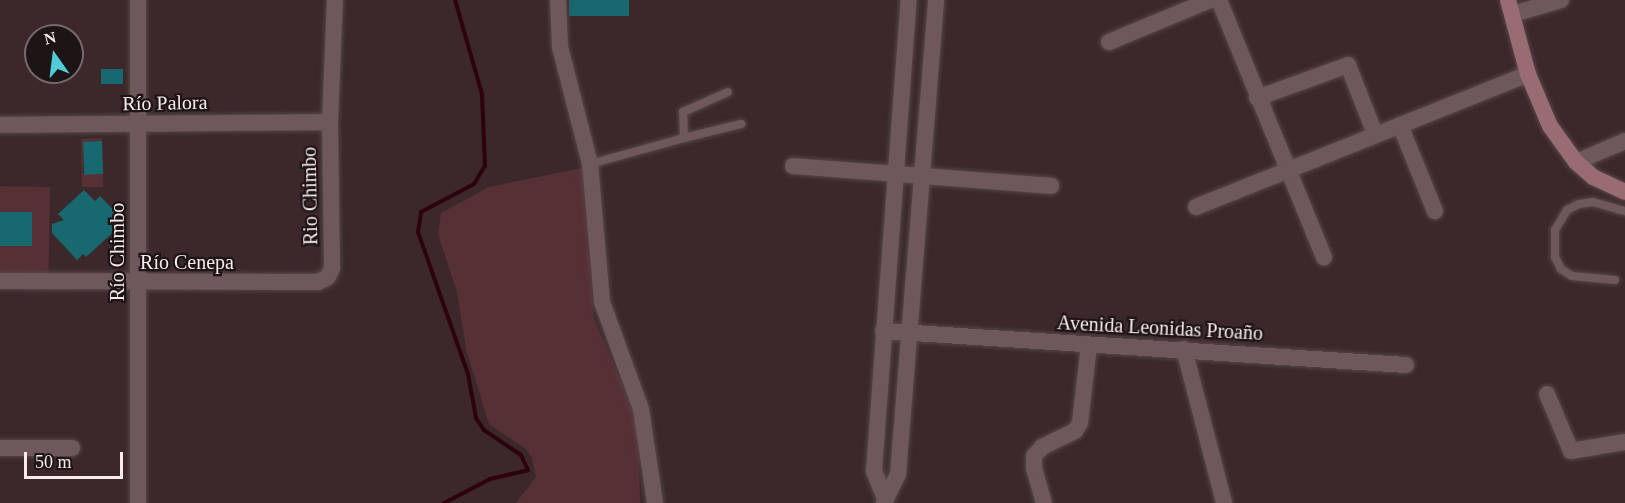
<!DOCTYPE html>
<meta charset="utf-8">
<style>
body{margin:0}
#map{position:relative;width:1625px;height:503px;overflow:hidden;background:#3c282b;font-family:Georgia,serif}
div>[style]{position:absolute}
.green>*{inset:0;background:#573036;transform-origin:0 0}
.stream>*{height:4px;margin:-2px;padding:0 2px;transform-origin:2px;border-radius:2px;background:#2e020d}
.building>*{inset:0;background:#186870;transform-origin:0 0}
.roads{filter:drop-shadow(0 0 2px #564547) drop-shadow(0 0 2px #564547)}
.service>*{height:8px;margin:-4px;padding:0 4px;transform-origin:4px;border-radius:4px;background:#6f585b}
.minor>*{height:16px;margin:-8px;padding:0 8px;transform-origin:8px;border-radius:8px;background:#6f585b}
.secondary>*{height:16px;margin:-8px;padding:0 8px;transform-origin:8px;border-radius:8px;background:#986c72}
span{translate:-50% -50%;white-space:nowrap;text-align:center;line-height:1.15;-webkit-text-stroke:4.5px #1d1415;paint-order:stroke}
.street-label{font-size:20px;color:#f9ebec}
.north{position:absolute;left:24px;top:24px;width:60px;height:60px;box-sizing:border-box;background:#1d1415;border:2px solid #756a6b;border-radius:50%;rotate:346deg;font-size:16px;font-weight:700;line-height:24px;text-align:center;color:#f9ebec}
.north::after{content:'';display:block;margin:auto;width:21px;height:27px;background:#52cbd8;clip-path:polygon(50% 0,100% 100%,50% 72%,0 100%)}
.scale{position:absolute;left:24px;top:452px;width:99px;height:27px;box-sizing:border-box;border:3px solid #f9ebec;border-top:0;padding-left:8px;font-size:18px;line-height:21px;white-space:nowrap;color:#f9ebec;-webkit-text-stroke:4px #1d1415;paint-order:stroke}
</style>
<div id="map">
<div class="green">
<i style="clip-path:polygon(102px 138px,102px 141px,83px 142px,83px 174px,103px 174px,103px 187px,82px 187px,81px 139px)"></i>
<i style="clip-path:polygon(582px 168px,594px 318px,638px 422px,640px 503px,516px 503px,536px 477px,532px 458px,526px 449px,489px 424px,466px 349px,457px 292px,438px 234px,441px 213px,489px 187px)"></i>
<i style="left:50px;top:187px;width:88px;height:50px;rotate:91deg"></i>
</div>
<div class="stream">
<i style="left:444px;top:503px;width:52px;rotate:-27.6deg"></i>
<i style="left:490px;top:479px;width:39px;rotate:-13deg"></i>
<i style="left:528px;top:470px;width:17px;rotate:-115deg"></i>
<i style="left:521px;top:455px;width:45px;rotate:-146deg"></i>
<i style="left:484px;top:430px;width:14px;rotate:-124deg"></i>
<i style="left:476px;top:418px;width:45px;rotate:-100.3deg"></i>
<i style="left:468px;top:374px;width:151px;rotate:-109.4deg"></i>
<i style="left:418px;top:232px;width:20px;rotate:-81deg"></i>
<i style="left:421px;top:212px;width:60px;rotate:-27.8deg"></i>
<i style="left:474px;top:184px;width:21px;rotate:-59deg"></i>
<i style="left:485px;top:166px;width:72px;rotate:-92.4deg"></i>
<i style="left:482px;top:94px;width:98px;rotate:-106deg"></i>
</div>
<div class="building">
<i style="left:569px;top:0;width:60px;height:16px"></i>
<i style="left:101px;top:69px;width:22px;height:15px"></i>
<i style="left:102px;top:141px;width:33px;height:19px;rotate:88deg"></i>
<i style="clip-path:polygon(84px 190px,95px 201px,100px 196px,121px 218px,116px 223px,119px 227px,86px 257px,83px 254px,77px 260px,52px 233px,52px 224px,64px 220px,58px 214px)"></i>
<i style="left:32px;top:212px;width:34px;height:32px;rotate:90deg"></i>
</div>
<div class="roads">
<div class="service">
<i style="left:684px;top:138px;width:59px;rotate:-13.8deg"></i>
<i style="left:590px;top:164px;width:98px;rotate:-15.5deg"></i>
<i style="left:684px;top:138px;width:26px;rotate:-92deg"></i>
<i style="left:683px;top:112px;width:49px;rotate:-24deg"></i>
<i style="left:1615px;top:280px;width:43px;rotate:-174.7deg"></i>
<i style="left:1572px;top:276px;width:13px;rotate:-148deg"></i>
<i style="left:1561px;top:269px;width:13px;rotate:-117deg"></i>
<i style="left:1555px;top:257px;width:27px;rotate:-90deg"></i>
<i style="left:1555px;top:230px;width:23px;rotate:-59deg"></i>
<i style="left:1567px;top:210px;width:13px;rotate:-27deg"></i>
<i style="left:1579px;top:204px;width:14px;rotate:-8deg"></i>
<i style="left:1593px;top:202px;width:33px;rotate:16deg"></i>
</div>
<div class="minor">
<i style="left:138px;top:0;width:503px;rotate:90deg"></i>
<i style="left:558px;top:0;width:47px;rotate:87.6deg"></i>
<i style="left:560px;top:47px;width:121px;rotate:75.6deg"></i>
<i style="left:590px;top:164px;width:139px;rotate:85deg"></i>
<i style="left:602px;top:302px;width:114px;rotate:70deg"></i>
<i style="left:641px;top:409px;width:95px;rotate:81.5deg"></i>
<i style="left:1219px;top:0;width:278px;rotate:67.8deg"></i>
<i style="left:1513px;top:14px;width:50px;rotate:-16.3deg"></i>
<i style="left:1109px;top:42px;width:109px;rotate:-22.6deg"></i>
<i style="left:1257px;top:98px;width:97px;rotate:-19.9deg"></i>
<i style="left:1348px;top:65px;width:74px;rotate:68.6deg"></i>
<i style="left:0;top:125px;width:330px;rotate:-0.5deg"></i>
<i style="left:1400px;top:125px;width:93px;rotate:67.9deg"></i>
<i style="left:1576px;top:162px;width:53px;rotate:-23.2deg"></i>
<i style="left:793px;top:166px;width:259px;rotate:4.4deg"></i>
<i style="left:1196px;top:207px;width:358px;rotate:-21.8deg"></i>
<i style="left:0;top:281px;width:318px;rotate:0.2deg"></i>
<i style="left:318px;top:282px;width:11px;rotate:-27deg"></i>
<i style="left:328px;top:277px;width:10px;rotate:-66deg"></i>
<i style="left:332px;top:268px;width:146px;rotate:-90.8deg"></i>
<i style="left:330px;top:122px;width:122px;rotate:-87.7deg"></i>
<i style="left:883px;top:331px;width:524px;rotate:3.72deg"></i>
<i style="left:1184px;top:349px;width:159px;rotate:75.4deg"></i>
<i style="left:1547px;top:394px;width:62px;rotate:67.2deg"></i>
<i style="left:1571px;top:451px;width:55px;rotate:-9.5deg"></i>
<i style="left:0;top:448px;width:72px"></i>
<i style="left:884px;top:496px;width:27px;rotate:-112deg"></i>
<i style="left:874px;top:471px;width:472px;rotate:-85.8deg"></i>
<i style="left:884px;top:503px;width:32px;rotate:-64deg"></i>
<i style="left:898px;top:474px;width:476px;rotate:-85.4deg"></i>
<i style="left:1044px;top:503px;width:36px;rotate:-106deg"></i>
<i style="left:1034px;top:468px;width:12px;rotate:-90deg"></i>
<i style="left:1034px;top:456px;width:12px;rotate:-48deg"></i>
<i style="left:1042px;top:447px;width:37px;rotate:-26deg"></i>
<i style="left:1075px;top:431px;width:9px;rotate:-58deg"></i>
<i style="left:1080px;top:423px;width:79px;rotate:-83.4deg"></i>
</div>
<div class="secondary">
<i style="left:1508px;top:0;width:77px;rotate:74.9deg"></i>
<i style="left:1528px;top:74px;width:56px;rotate:67.1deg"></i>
<i style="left:1550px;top:126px;width:44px;rotate:54.2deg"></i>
<i style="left:1576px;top:162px;width:23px;rotate:41deg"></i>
<i style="left:1593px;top:177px;width:35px;rotate:25deg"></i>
</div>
</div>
<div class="street-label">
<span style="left:165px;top:103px;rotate:-1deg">Río Palora</span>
<span style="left:310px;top:196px;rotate:-91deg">Rio Chimbo</span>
<span style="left:117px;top:252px;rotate:-90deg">Río Chimbo</span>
<span style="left:187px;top:262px">Río Cenepa</span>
<span style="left:1160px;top:328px;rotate:3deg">Avenida Leonidas Proaño</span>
</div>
<div class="north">N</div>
<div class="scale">50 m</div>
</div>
